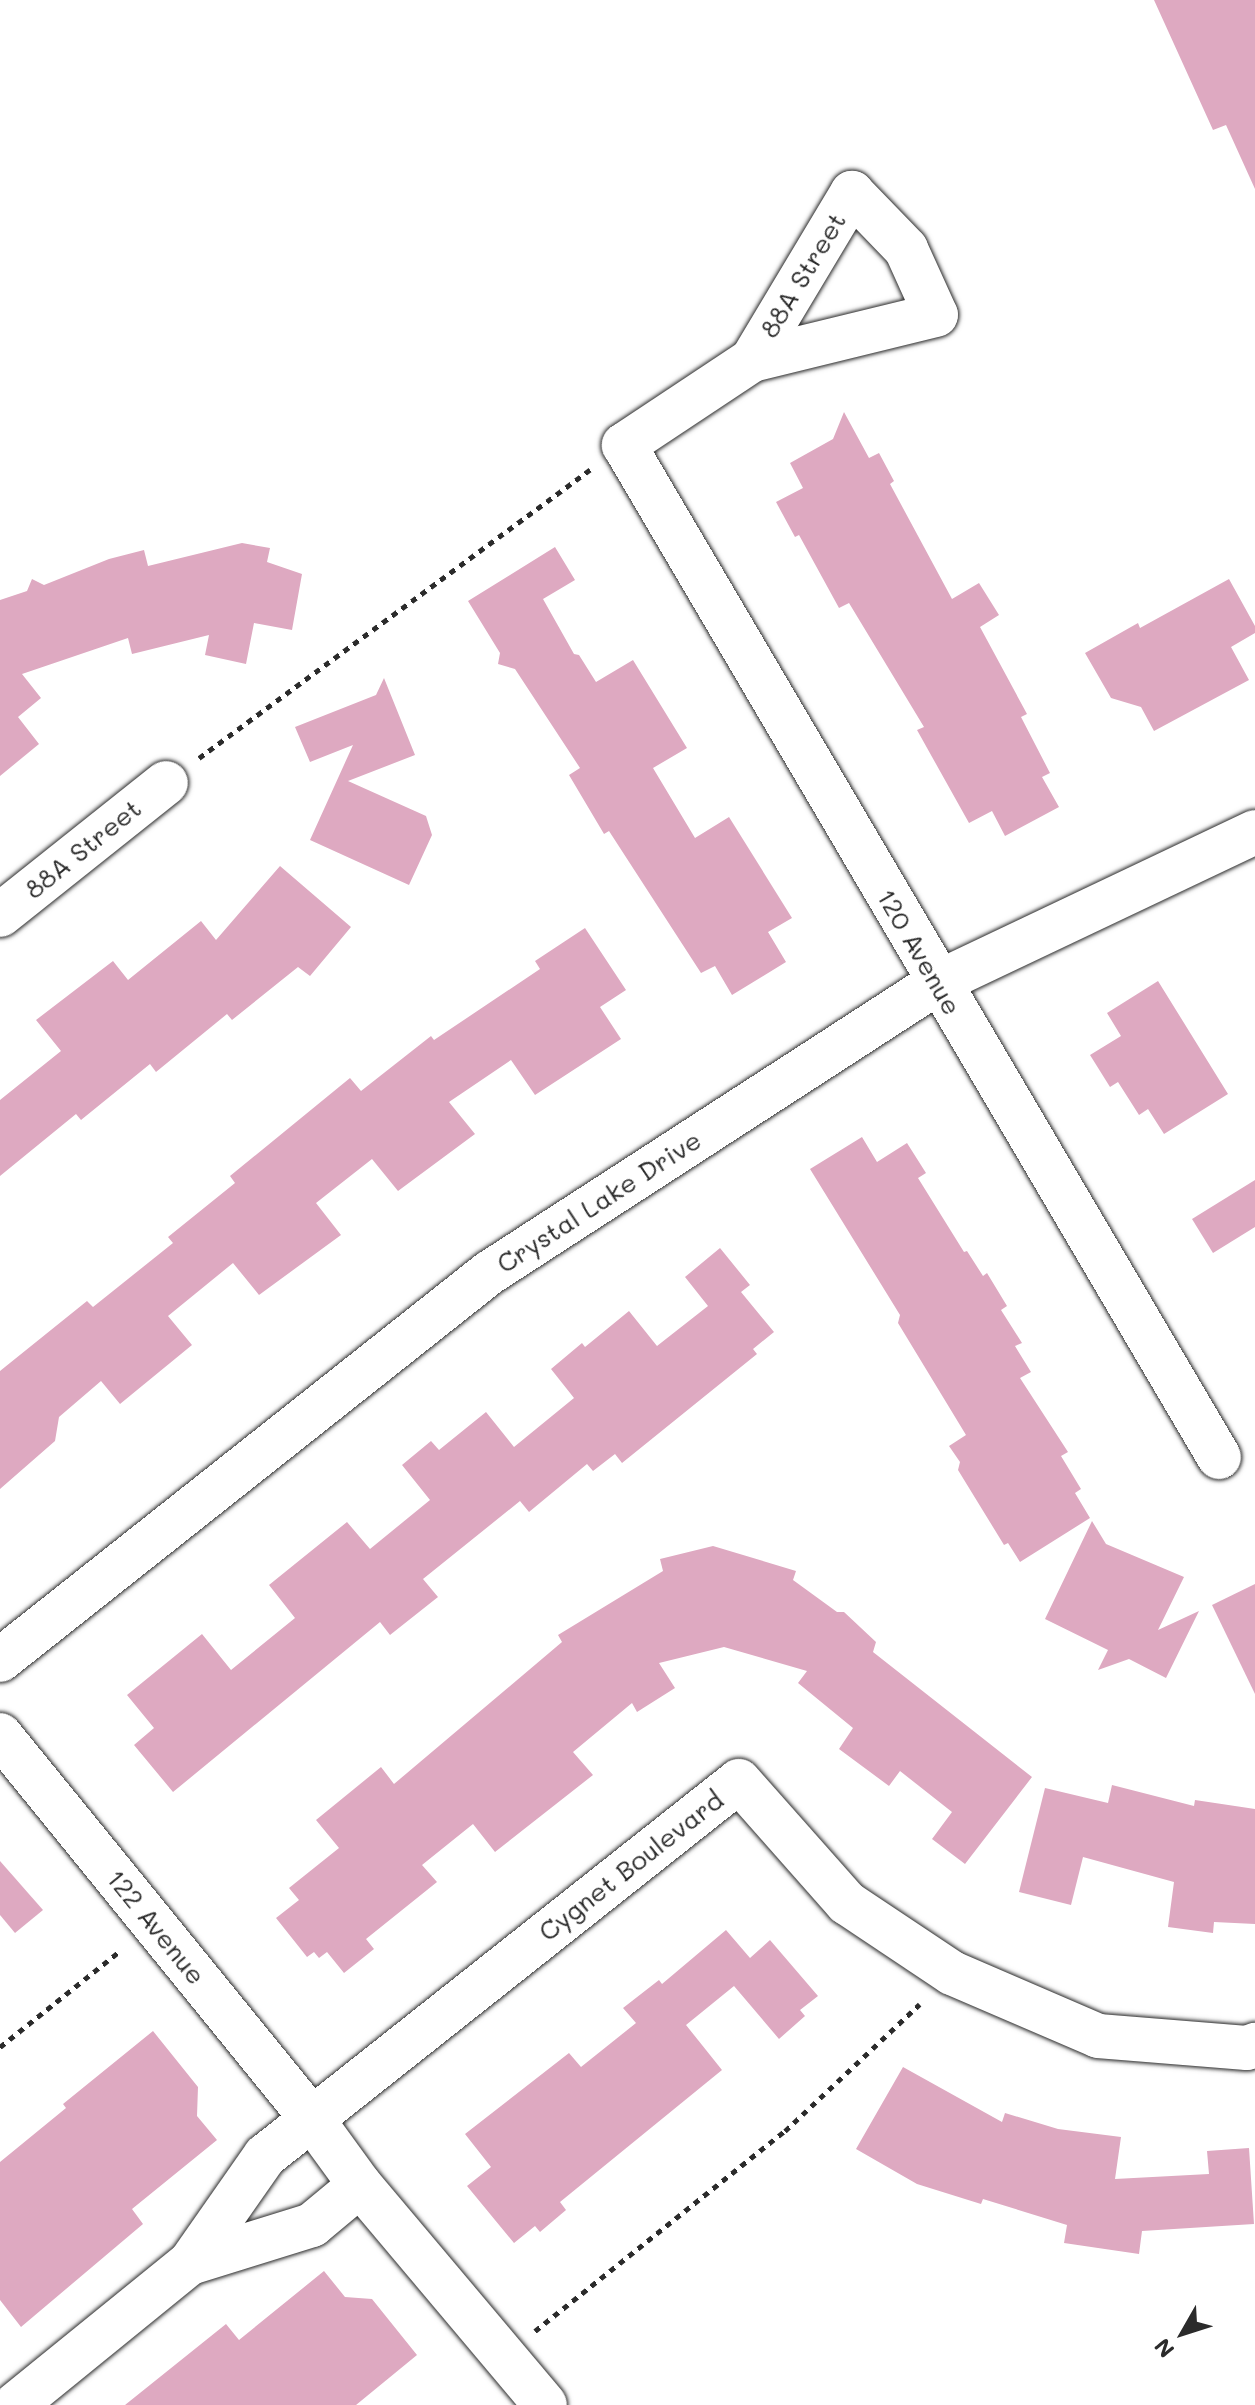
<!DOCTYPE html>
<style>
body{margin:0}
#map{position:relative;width:1255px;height:2405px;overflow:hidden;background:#fff;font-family:Mali,sans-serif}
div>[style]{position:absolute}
.building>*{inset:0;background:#dea9c1}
.path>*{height:5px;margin-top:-2.5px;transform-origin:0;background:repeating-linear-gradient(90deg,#2b2b2b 0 6px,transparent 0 12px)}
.roads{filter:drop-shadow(0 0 2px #2b2b2b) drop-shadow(0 0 2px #2b2b2b)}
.minor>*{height:44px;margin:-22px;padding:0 22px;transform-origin:22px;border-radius:22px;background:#fff}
span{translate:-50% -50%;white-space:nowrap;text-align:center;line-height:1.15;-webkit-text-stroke:6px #fff;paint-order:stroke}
.street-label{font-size:26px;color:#2b2b2b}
.north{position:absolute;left:1143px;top:2293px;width:80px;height:80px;-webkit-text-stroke:6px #fff;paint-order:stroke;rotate:231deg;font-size:22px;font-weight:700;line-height:32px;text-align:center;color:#2b2b2b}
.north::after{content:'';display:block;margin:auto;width:28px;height:36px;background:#2b2b2b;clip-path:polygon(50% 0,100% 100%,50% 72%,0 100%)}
</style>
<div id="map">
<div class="building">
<i style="clip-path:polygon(1154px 0,1255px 0,1255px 189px,1226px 125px,1213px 130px)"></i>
<i style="clip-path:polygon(844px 412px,869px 458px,879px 453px,894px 481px,890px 484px,952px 599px,979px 583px,999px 615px,980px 627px,1027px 714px,1021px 717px,1050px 773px,1042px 777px,1059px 807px,1005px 836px,992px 811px,969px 823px,917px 730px,924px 727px,849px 603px,839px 608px,799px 535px,795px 537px,776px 502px,803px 488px,790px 463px,833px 439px)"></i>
<i style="clip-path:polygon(242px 543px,270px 548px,267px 562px,302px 574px,292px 630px,254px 623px,246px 664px,205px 655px,209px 635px,132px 654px,128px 638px,22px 674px,41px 698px,18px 717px,39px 744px,0 776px,0 600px,27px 591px,32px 579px,44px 585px,109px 559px,144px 550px,148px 566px)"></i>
<i style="clip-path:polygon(555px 547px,575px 580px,543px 599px,574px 654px,579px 655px,596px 682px,633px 660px,687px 748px,653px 768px,695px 838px,729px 817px,792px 918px,768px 932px,786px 962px,732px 995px,715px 966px,701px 973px,609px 831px,604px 834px,569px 775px,580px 768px,515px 669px,498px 664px,500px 653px,468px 601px)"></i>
<i style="clip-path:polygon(1229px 579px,1255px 626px,1255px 633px,1231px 647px,1249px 680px,1154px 731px,1141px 707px,1111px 698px,1085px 653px,1138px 623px,1140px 628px)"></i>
<i style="clip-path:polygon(384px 678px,415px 755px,348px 781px,426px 816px,432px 835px,409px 885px,310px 840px,353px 745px,310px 762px,295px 727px,376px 695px)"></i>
<i style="clip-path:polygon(280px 866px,351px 927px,310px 976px,298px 967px,232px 1020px,227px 1014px,156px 1072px,150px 1064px,81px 1120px,76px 1114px,0 1176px,0 1100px,61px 1051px,36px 1020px,113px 961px,128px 980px,201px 921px,216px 940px)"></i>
<i style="clip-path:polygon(585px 928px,626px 990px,600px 1007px,621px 1039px,535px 1095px,511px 1060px,449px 1102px,475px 1134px,398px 1191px,372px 1159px,316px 1203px,341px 1235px,259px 1295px,233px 1263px,168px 1316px,192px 1345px,120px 1404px,101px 1381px,59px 1417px,55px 1441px,0 1489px,0 1371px,87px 1301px,93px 1307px,173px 1243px,168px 1237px,235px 1183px,230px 1176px,350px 1078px,361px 1091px,431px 1036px,434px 1040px,540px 969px,535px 961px)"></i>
<i style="clip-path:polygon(1158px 981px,1228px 1094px,1164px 1134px,1148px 1109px,1139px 1115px,1118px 1082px,1110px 1087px,1090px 1055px,1121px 1036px,1107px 1013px)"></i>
<i style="clip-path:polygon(862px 1137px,877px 1162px,907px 1143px,926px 1173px,918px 1178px,964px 1252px,967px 1251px,983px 1276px,987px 1273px,1007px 1306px,1001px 1310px,1022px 1343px,1015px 1346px,1031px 1372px,1020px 1378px,1068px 1452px,1061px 1456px,1081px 1489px,1075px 1493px,1090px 1518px,1020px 1562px,1008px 1543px,1004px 1545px,958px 1470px,960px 1462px,949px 1446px,966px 1435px,898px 1323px,900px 1315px,810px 1169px)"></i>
<i style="clip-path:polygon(1255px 1180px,1255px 1227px,1213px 1253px,1192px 1219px)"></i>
<i style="clip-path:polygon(720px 1248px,750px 1285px,741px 1292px,774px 1332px,753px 1349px,757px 1354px,622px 1463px,615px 1454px,593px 1471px,587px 1464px,529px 1512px,520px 1501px,423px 1579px,438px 1597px,390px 1635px,380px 1622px,173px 1792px,134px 1745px,154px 1728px,127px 1695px,202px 1634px,231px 1670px,295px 1618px,269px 1585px,347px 1522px,370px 1549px,430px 1500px,402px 1465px,431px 1441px,439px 1450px,486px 1412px,514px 1447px,574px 1398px,551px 1369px,582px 1343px,585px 1347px,629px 1311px,657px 1346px,708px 1306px,685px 1277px)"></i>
<i style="clip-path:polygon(1092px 1521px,1106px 1544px,1184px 1577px,1158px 1630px,1199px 1611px,1166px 1678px,1129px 1659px,1098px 1670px,1108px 1650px,1045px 1619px)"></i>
<i style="clip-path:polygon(713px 1546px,796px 1571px,793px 1580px,837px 1612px,844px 1612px,876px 1642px,873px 1652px,1032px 1777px,965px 1864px,932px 1839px,952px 1812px,900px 1771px,889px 1786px,839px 1749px,853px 1728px,798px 1683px,807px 1671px,724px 1647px,659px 1663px,675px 1688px,637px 1712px,632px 1703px,573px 1752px,593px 1775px,495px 1852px,473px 1824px,422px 1865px,437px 1882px,366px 1939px,374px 1949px,344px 1973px,327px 1952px,319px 1958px,314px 1952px,307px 1957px,276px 1918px,299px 1900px,289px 1888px,339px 1848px,316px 1820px,381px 1767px,394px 1784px,562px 1642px,558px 1635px,663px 1571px,660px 1559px)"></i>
<i style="clip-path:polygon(1255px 1584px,1255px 1694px,1212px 1605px)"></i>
<i style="clip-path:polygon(1112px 1785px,1194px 1806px,1195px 1800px,1255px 1809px,1255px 1924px,1214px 1922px,1213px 1933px,1168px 1927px,1174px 1882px,1083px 1857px,1071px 1905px,1019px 1892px,1045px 1788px,1108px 1803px)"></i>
<i style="clip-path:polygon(0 1861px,43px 1910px,15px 1933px,0 1915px)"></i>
<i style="clip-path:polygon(726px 1930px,750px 1958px,770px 1940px,818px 1996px,800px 2010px,805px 2016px,779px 2039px,734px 1986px,686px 2025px,722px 2070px,560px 2202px,566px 2210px,540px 2232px,535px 2226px,514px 2243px,467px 2186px,491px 2167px,465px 2134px,569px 2053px,581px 2067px,636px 2023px,623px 2008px,659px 1980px,662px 1984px)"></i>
<i style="clip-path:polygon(153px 2031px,198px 2087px,197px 2116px,217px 2140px,132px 2209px,143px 2224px,21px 2327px,0 2300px,0 2162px,66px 2108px,63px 2104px)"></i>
<i style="clip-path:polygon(903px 2067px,1002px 2122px,1005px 2113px,1058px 2129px,1121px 2137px,1115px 2179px,1209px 2174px,1207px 2151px,1249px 2148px,1254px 2224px,1142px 2231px,1139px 2254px,1064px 2243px,1067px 2225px,983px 2199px,981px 2204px,917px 2184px,856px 2149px)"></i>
<i style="clip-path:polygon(324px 2271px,345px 2297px,372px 2299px,417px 2355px,356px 2405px,125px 2405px,226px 2324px,239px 2340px)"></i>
</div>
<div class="path">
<i style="left:199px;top:758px;width:486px;rotate:-36.4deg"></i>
<i style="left:0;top:2047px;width:155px;rotate:-38.7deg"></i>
<i style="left:535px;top:2331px;width:320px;rotate:-38.7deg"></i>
<i style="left:785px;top:2131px;width:185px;rotate:-43.3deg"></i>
</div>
<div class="roads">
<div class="minor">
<i style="left:752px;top:360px;width:195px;rotate:-59.1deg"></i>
<i style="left:852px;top:193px;width:78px;rotate:46deg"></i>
<i style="left:906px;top:249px;width:72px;rotate:65.6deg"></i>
<i style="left:936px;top:315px;width:189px;rotate:166.3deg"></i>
<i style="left:752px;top:360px;width:154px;rotate:146.4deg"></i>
<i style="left:624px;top:445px;width:1174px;rotate:59.55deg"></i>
<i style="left:0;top:915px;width:212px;rotate:-38.5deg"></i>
<i style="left:0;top:1660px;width:624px;rotate:-38.36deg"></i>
<i style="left:489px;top:1273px;width:534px;rotate:-32.92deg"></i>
<i style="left:937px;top:983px;width:352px;rotate:-25.4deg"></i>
<i style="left:0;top:1735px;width:495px;rotate:50.9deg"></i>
<i style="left:312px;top:2119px;width:82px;rotate:54deg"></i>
<i style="left:360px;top:2185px;width:287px;rotate:49.9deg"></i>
<i style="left:190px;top:2263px;width:128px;rotate:-17.3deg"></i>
<i style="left:312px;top:2225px;width:62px;rotate:-39.8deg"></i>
<i style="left:15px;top:2405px;width:225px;rotate:-39.1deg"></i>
<i style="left:190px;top:2263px;width:131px;rotate:-55deg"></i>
<i style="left:265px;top:2156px;width:604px;rotate:-38.35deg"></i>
<i style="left:739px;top:1781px;width:163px;rotate:48.5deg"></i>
<i style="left:847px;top:1903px;width:126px;rotate:33.7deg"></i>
<i style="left:952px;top:1973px;width:159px;rotate:23.3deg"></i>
<i style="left:1098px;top:2036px;width:149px;rotate:4.6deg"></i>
<i style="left:1247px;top:2048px;width:9px;rotate:-21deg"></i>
</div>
</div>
<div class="street-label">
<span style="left:803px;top:275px;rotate:-59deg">88A Street</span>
<span style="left:83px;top:849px;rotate:-39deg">88A Street</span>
<span style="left:919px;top:952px;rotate:60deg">120 Avenue</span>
<span style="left:599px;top:1202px;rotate:-33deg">Crystal Lake Drive</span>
<span style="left:631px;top:1866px;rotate:-38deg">Cygnet Boulevard</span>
<span style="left:156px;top:1927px;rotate:51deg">122 Avenue</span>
</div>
<div class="north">N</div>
</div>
